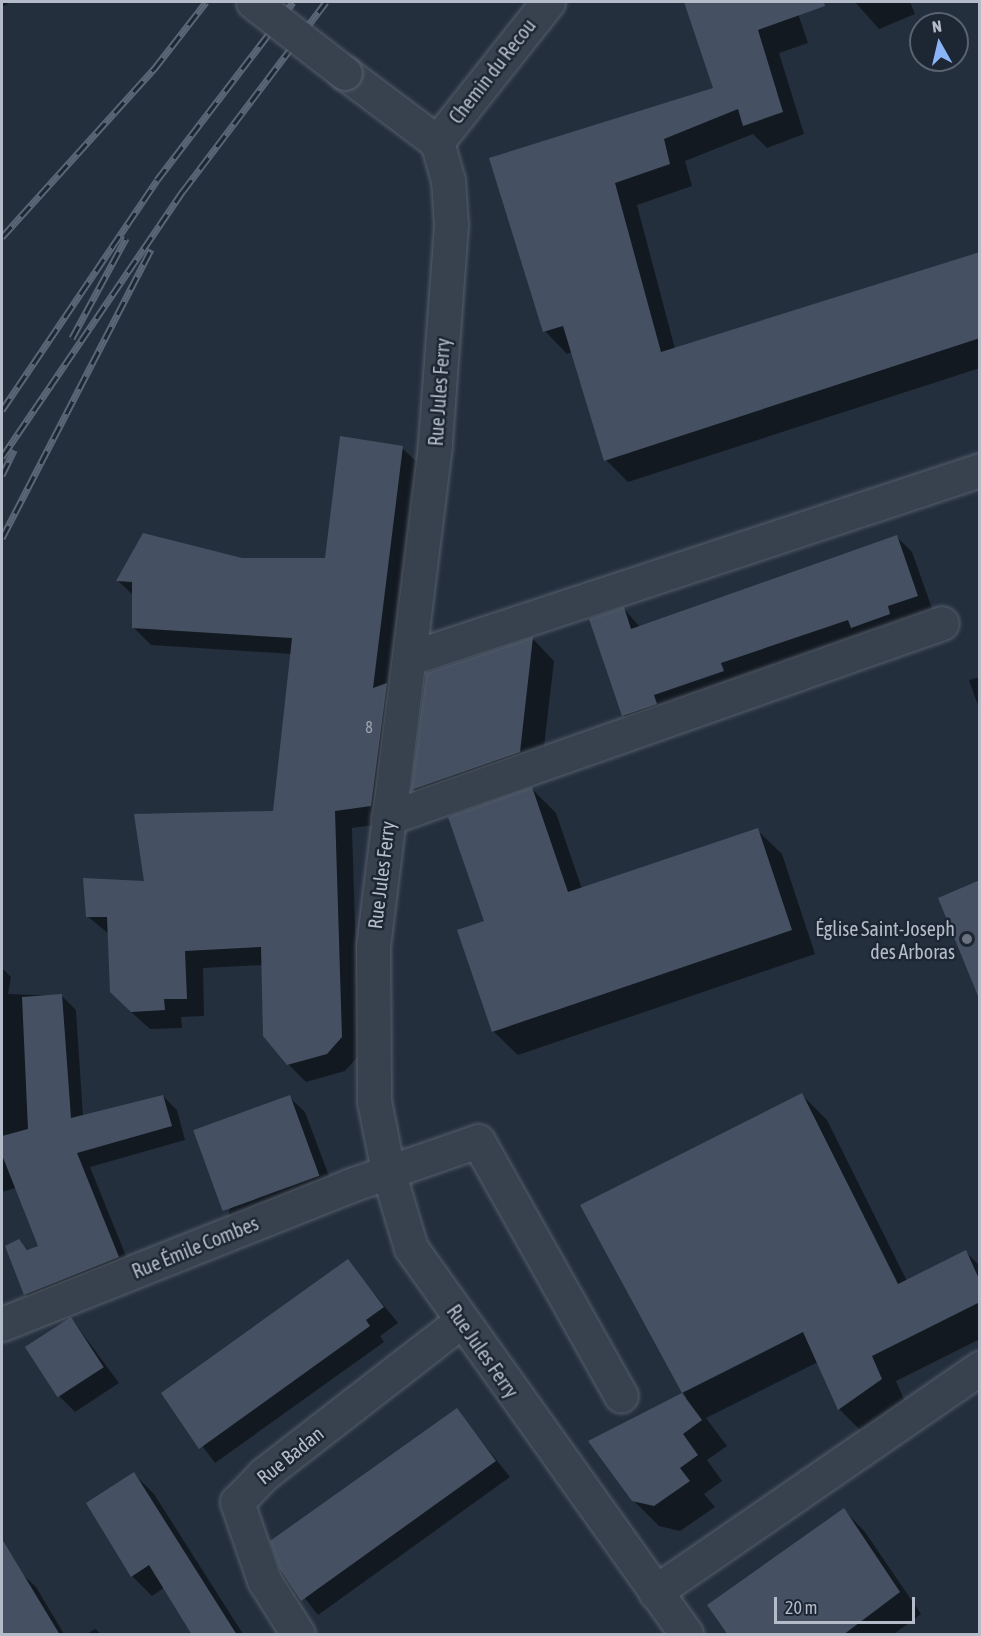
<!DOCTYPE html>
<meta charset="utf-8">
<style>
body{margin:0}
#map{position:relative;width:981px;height:1636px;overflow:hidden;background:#242f3e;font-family:"Asap Condensed",sans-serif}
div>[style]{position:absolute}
.shadow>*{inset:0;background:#0007}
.building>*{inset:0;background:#455162;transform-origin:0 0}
.roads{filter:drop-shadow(0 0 2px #565f6c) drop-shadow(0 0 2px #565f6c)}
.minor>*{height:33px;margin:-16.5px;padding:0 16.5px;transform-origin:16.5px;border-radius:16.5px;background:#38414e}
.rail>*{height:7px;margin-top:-3.5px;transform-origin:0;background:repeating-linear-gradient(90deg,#1d2633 0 14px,#5a6575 0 28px);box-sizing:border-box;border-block:2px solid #5a6575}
.bridges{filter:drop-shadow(0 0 2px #565f6c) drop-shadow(0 0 2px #565f6c)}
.minor-bridge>*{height:33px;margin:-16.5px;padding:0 16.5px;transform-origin:16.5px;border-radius:16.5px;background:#38414e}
.dots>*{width:16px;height:16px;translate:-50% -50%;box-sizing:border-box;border:3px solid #1d2633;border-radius:50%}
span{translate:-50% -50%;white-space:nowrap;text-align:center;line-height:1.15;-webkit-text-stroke:5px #1d2633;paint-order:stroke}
.number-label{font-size:16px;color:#98a1af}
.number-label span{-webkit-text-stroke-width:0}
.street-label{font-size:20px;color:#b4bcc9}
.poi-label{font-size:20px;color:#b4bcc9}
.right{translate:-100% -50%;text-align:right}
.frame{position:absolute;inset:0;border:3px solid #b4bcc9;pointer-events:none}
.north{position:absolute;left:909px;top:12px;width:60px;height:60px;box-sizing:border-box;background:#1d2633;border:2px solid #59626f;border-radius:50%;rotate:352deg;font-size:16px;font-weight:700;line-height:24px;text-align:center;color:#b4bcc9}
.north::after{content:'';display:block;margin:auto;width:21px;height:27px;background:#8ab4f8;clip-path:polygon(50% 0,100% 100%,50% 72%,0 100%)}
.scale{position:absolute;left:774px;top:1597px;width:141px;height:27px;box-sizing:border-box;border:3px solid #b4bcc9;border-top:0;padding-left:8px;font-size:18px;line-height:21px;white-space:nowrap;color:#b4bcc9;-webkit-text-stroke:4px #1d2633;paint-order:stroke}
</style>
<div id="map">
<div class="shadow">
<i style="clip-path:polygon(2px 2px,11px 2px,2px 7px)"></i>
<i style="clip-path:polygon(686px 2px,794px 2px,808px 43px,779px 53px,804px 134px,767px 148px,753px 134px,685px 161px,692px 186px,637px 205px,675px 349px,980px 253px,980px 368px,628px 482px,606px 460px,572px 352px,567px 354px,545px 331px,491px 159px,715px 89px)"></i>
<i style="clip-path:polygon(855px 2px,910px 2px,915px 14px,879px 29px)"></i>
<i style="clip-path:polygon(402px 448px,420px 465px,389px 823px,352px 828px,359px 1055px,345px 1071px,306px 1082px,288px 1064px,263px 965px,203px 968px,204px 1016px,181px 1017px,182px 1028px,150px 1029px,129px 1010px,109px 934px,87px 916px,274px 812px,292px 654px,151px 645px,133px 627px,134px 596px,118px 581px,242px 559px,326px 560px)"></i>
<i style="clip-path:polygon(897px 537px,912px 552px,933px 611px,639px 731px,623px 715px,624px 609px,640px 627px)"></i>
<i style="clip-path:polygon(533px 639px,554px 661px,541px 772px,434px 811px,413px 789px,427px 674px)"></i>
<i style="clip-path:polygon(980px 677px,980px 711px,969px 680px)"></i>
<i style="clip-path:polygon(532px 789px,556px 813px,582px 889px,757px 830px,782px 854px,815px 954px,518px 1055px,493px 1031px,486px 922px)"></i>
<i style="clip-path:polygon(2px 968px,11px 977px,8px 994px,62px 996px,76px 1010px,83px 1117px,163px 1096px,177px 1110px,185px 1140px,90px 1167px,132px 1271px,39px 1308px,25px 1294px,19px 1241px,29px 1251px,39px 1247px,16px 1188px,2px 1192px)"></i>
<i style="clip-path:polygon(802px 1095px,827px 1120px,907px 1281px,966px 1252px,980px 1266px,980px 1339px,896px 1381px,906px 1404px,864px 1434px,839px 1409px,818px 1362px,706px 1418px,727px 1446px,707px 1460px,722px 1481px,704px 1494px,715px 1507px,680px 1531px,659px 1526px,633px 1500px,682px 1395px,687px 1399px,582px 1206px)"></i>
<i style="clip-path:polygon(289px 1097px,305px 1112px,335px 1192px,244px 1228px,228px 1213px)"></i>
<i style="clip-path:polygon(348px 1261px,398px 1323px,380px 1336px,384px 1342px,215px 1463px,163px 1393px)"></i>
<i style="clip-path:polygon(71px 1318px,119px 1383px,75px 1412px,59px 1396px)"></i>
<i style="clip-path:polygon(457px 1410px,510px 1477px,318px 1615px,282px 1569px)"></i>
<i style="clip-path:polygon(134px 1474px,154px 1494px,243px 1634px,194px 1634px,165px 1587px,152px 1596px,132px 1576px)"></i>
<i style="clip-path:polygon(844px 1510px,865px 1532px,921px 1614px,894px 1634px,730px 1634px)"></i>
<i style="clip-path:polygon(21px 1573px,36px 1587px,64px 1634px,12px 1634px,2px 1618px,2px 1585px)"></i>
<i style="clip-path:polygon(95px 1629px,101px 1634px,87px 1634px)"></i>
</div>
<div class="building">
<i style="clip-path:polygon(684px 2px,824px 2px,825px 6px,758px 30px,783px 112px,743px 126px,738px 109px,664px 139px,670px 164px,615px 183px,661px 352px,980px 252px,980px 338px,604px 461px,563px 326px,543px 332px,489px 158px,713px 88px)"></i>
<i style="clip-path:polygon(340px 436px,403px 446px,373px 688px,387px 683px,371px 806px,335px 811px,342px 1037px,327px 1054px,287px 1065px,263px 1036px,261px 947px,185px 951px,187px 999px,164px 999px,165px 1010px,131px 1012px,110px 992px,107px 917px,86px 917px,83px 878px,144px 881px,134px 814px,273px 811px,292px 638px,132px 628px,132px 582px,116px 581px,143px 533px,242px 558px,325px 558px)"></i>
<i style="clip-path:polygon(897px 535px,918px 596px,888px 606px,890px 614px,851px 628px,848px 620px,721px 663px,724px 671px,654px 695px,657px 704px,622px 716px,589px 619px,624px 607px,631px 629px)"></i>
<i style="clip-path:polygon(533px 637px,520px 752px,411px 790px,426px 673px)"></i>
<i style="clip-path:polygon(532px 787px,568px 892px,758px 828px,792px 930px,492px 1032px,457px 930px,484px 921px,448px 817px)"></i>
<i style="clip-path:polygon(980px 880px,980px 996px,978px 996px,938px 898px)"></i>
<i style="clip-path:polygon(62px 994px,71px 1118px,163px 1095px,172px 1126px,77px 1153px,119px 1257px,24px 1295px,5px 1246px,19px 1239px,27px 1250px,38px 1246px,2px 1155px,2px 1136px,28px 1129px,22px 997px)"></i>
<i style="clip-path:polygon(802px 1093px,898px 1284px,966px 1250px,980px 1281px,980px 1302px,872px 1356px,882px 1379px,838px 1410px,803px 1332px,682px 1393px,580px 1205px)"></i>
<i style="left:290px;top:1095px;width:86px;height:103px;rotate:70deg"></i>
<i style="clip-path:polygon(348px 1259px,384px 1307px,366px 1320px,370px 1326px,199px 1449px,161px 1393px)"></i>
<i style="left:71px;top:1317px;width:60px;height:55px;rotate:57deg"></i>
<i style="clip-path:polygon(682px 1393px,702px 1420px,683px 1434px,698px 1455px,680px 1468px,690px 1481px,654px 1506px,632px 1501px,588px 1441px)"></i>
<i style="clip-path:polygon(457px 1408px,496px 1461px,301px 1601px,280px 1569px,270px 1541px)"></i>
<i style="clip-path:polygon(134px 1472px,237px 1635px,192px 1635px,149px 1565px,131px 1577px,86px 1503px)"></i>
<i style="clip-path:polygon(844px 1508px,900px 1592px,843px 1635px,728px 1635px,707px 1605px)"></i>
<i style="clip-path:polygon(2px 1539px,60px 1635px,2px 1635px)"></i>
</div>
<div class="roads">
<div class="minor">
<i style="left:345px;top:73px;width:115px;rotate:36.9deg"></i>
<i style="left:437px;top:142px;width:40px;rotate:74deg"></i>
<i style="left:448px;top:180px;width:45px;rotate:86.2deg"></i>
<i style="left:451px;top:225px;width:221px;rotate:94.2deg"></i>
<i style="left:435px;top:445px;width:505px;rotate:97.05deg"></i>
<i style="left:373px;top:946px;width:155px;rotate:89.6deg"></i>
<i style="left:374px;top:1101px;width:71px;rotate:78.7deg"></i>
<i style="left:388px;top:1171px;width:80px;rotate:73.4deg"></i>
<i style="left:411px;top:1248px;width:474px;rotate:54.5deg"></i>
<i style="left:437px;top:142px;width:179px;rotate:-51.6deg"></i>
<i style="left:410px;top:658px;width:600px;rotate:-18.25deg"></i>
<i style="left:388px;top:818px;width:587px;rotate:-19.39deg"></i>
<i style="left:2px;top:1324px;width:376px;rotate:-21.7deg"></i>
<i style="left:351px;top:1185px;width:134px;rotate:-19.1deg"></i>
<i style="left:478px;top:1141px;width:292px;rotate:60.7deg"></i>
<i style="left:655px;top:1592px;width:395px;rotate:-34.6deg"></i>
<i style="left:298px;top:1634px;width:64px;rotate:-122.2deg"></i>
<i style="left:264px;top:1580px;width:83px;rotate:-109.1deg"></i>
<i style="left:237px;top:1502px;width:39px;rotate:-46deg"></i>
<i style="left:264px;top:1474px;width:249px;rotate:-37.8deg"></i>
</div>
</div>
<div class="rail">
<i style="left:2px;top:237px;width:227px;rotate:-47.9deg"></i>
<i style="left:154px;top:69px;width:85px;rotate:-52.2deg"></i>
<i style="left:72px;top:338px;width:114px;rotate:-61.6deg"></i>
<i style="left:2px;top:410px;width:277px;rotate:-56deg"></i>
<i style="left:157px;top:180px;width:224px;rotate:-52.6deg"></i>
<i style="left:2px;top:457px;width:322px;rotate:-55.8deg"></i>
<i style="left:183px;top:191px;width:237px;rotate:-52.9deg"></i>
<i style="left:2px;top:475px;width:28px;rotate:-64deg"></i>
<i style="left:2px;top:538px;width:325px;rotate:-62.7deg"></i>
</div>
<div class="bridges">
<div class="minor-bridge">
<i style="left:253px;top:2px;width:116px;rotate:37.7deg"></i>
</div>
</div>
<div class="dots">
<i style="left:967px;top:939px;background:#6b7280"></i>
</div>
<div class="number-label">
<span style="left:369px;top:727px">8</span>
</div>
<div class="street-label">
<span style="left:492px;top:71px;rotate:-52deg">Chemin du Recou</span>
<span style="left:439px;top:392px;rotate:-86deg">Rue Jules Ferry</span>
<span style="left:381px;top:875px;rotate:-83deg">Rue Jules Ferry</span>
<span style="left:195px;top:1247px;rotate:-22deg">Rue Émile Combes</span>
<span style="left:483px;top:1351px;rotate:55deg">Rue Jules Ferry</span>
<span style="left:290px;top:1455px;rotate:-39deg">Rue Badan</span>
</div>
<div class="poi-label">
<span class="right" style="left:955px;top:940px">Église Saint-Joseph<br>des Arboras</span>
</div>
<div class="frame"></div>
<div class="north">N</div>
<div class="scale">20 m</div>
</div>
